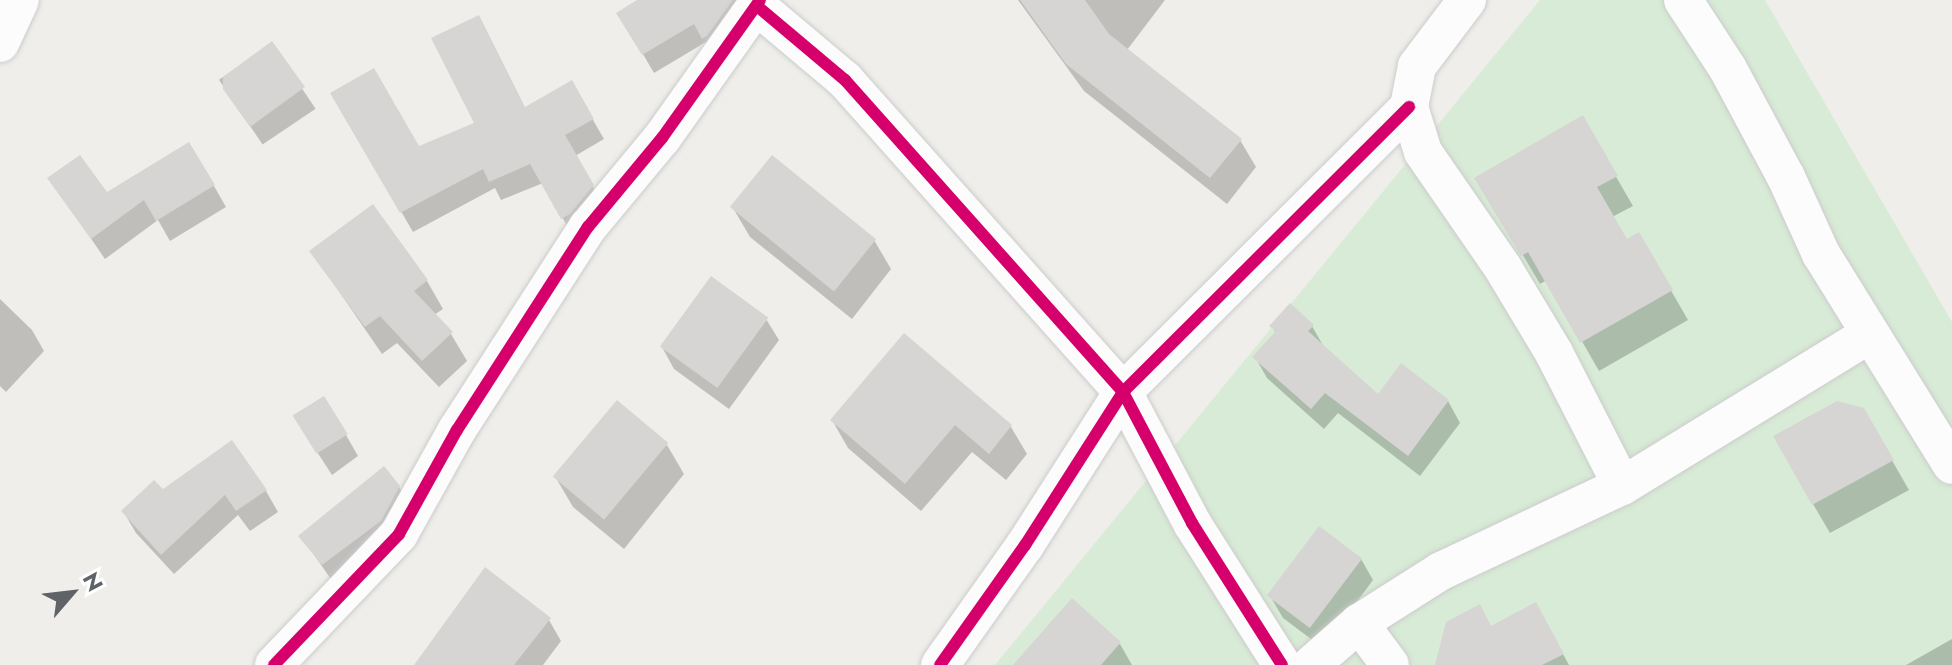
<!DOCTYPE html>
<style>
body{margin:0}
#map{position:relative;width:1952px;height:665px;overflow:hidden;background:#efeeea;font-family:Jost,sans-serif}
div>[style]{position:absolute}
.green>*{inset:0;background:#d8ebd6}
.shadow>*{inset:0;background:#0003;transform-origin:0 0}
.building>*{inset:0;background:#d6d5d3;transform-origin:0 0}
.roads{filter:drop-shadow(0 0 2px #cbcccc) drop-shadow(0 0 2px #cbcccc)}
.minor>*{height:38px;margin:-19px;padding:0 19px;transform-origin:19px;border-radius:19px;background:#fdfcfc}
.cycleway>*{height:12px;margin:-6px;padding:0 6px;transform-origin:6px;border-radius:6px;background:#d6006c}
span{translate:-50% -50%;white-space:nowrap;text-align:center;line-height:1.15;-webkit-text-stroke:7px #fff;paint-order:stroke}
.north{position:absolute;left:32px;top:553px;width:80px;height:80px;-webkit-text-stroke:6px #fff;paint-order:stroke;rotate:62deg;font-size:22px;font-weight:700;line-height:32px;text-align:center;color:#5f6368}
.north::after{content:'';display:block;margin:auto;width:28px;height:36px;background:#5f6368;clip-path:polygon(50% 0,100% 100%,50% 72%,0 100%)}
</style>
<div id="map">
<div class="green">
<i style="clip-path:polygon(1540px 0,1765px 0,1952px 322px,1952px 665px,995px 665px)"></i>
</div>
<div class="shadow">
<i style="clip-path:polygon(641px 0,744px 0,715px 56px,706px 42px,654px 73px,619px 13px)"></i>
<i style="clip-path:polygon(1018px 0,1165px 0,1127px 50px,1240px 140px,1256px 167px,1227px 204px,1084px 91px)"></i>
<i style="left:272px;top:44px;width:78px;height:64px;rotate:56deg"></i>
<i style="clip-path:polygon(571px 82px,604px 139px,575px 156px,604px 206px,574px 238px,543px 183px,501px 200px,495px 188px,413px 232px,333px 94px,418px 148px,526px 109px)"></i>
<i style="clip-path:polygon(1582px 118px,1633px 206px,1612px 217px,1626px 242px,1639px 235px,1688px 320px,1599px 371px,1547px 280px,1540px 284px,1477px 178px)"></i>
<i style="clip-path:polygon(50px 179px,107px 195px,214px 186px,226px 207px,170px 241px,158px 220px,105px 259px)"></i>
<i style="clip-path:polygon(372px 207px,427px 281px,443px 309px,434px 315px,451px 334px,467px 361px,439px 387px,397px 343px,382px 354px,312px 252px)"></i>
<i style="clip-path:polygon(733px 208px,874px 240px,891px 269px,852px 319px,750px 237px)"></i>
<i style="clip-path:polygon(0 299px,32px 330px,44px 351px,6px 392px,0 386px)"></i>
<i style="clip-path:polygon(766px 319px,779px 340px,729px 409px,674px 369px,662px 347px)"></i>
<i style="clip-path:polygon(1272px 326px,1312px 326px,1325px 349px,1378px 397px,1448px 401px,1460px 423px,1420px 476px,1338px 413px,1324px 429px,1267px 378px,1255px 357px,1276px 333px)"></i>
<i style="clip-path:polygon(905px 335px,1011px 427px,1027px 454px,1006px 480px,972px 452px,921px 511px,848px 448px,832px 420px)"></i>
<i style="clip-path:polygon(1863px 410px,1909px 490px,1830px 533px,1813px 504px)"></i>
<i style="clip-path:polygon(346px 435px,358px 456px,332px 475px,308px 438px)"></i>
<i style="clip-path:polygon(667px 445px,684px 474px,624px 549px,573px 507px,556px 478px)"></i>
<i style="clip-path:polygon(399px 487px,411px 509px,335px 585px,301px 536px)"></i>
<i style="clip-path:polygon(266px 491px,278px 512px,250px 531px,238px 515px,174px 574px,136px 533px,123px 511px,162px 492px)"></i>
<i style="clip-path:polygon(1361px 559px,1373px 580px,1323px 648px,1283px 618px,1270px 596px)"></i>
<i style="clip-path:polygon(549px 620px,561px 641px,543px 665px,417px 665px)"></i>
<i style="clip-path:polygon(1552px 634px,1569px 665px,1445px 665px)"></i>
<i style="clip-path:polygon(1952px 639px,1952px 665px,1906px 665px)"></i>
<i style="clip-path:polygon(1120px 644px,1132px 665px,1026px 665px)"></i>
</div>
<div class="building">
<i style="clip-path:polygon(637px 0,733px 0,707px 36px,702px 39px,694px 24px,642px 55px,616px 13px)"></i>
<i style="clip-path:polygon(1020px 0,1085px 0,1109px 34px,1242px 139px,1210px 178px,1066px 64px)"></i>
<i style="clip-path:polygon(479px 15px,525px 107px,572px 80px,594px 119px,565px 135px,594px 185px,570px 214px,561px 219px,530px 164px,489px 182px,483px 169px,400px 213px,330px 93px,374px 68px,419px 146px,474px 123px,431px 38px)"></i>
<i style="clip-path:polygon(272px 41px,305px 87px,250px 127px,223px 89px,223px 77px)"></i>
<i style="clip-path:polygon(1583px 115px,1618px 176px,1597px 187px,1627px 239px,1639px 232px,1673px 290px,1580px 343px,1528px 252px,1521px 256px,1474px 178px)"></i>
<i style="clip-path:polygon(189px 142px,215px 185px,156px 221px,144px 200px,91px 239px,47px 178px,80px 155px,107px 192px)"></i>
<i style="left:772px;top:155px;width:134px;height:67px;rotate:39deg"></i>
<i style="clip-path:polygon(373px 204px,428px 280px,414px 291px,453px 332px,422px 361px,380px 316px,365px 327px,309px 251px)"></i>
<i style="left:711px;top:276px;width:71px;height:87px;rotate:36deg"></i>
<i style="clip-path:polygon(1290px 303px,1314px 325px,1308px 331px,1378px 394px,1401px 363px,1449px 400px,1408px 456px,1325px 393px,1311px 409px,1252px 357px,1276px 331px,1269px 326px)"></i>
<i style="clip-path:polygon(904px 333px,1012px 425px,989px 454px,955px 425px,905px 484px,830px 420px)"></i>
<i style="left:324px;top:396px;width:45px;height:37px;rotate:58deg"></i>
<i style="left:617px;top:400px;width:67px;height:100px;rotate:40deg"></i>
<i style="clip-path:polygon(1837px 401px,1864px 408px,1894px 460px,1812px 505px,1773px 436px)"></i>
<i style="clip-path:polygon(232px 440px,267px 490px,236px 511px,225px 495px,161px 555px,121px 511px,154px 480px,163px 489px)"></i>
<i style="clip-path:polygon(384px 466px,400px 486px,381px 521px,322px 565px,298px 536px)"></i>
<i style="left:1319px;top:526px;width:54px;height:87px;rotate:37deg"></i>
<i style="clip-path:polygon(485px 567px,551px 618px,514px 665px,414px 665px)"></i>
<i style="clip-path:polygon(1072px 598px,1121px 642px,1101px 665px,1013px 665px)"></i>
<i style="clip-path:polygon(1536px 602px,1564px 654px,1542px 665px,1435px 665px,1446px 622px,1480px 604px,1491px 626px)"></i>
</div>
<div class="roads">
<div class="minor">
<i style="left:1467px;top:0;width:83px;rotate:127.1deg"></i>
<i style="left:1417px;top:66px;width:42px;rotate:101deg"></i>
<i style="left:1409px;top:107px;width:47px;rotate:72.7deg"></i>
<i style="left:1423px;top:152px;width:141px;rotate:55.4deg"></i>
<i style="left:1503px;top:268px;width:99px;rotate:59deg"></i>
<i style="left:1554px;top:353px;width:149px;rotate:62.9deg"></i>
<i style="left:1683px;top:0;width:82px;rotate:56.9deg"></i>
<i style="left:1728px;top:69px;width:123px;rotate:61.8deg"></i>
<i style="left:1786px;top:177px;width:85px;rotate:65.6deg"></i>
<i style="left:1821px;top:254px;width:248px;rotate:58.2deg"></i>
<i style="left:757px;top:6px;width:115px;rotate:40.1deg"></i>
<i style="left:845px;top:80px;width:418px;rotate:48.3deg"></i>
<i style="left:1123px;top:392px;width:182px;rotate:122.6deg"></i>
<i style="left:1025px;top:545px;width:147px;rotate:125.3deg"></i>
<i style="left:0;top:43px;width:47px;rotate:-65.1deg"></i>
<i style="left:1359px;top:623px;width:52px;rotate:53.6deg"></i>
<i style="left:274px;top:665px;width:181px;rotate:-46.3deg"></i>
<i style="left:399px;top:534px;width:119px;rotate:-60.9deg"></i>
<i style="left:457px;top:430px;width:242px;rotate:-57.2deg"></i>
<i style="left:588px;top:227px;width:116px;rotate:-50.3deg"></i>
<i style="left:662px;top:138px;width:169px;rotate:-54.6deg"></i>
<i style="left:1282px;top:665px;width:168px;rotate:-122.4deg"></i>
<i style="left:1192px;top:523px;width:148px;rotate:-117.8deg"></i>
<i style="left:1123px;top:392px;width:404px;rotate:-44.9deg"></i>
<i style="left:1311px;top:665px;width:64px;rotate:-41.2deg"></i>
<i style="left:1359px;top:623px;width:97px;rotate:-32.4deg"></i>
<i style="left:1441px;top:571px;width:200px;rotate:-25.2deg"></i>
<i style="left:1622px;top:486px;width:289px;rotate:-31.5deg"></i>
</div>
</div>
<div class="cycleway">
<i style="left:757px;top:6px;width:115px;rotate:40.1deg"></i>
<i style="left:845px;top:80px;width:418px;rotate:48.3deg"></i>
<i style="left:1123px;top:392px;width:182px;rotate:122.6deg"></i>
<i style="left:1025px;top:545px;width:147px;rotate:125.3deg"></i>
<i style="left:274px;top:665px;width:181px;rotate:-46.3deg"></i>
<i style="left:399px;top:534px;width:119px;rotate:-60.9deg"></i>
<i style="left:457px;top:430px;width:242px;rotate:-57.2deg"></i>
<i style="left:588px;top:227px;width:116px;rotate:-50.3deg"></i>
<i style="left:662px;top:138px;width:169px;rotate:-54.6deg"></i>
<i style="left:1282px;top:665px;width:168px;rotate:-122.4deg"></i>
<i style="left:1192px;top:523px;width:148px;rotate:-117.8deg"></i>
<i style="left:1123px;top:392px;width:404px;rotate:-44.9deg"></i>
</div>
<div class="north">N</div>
</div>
